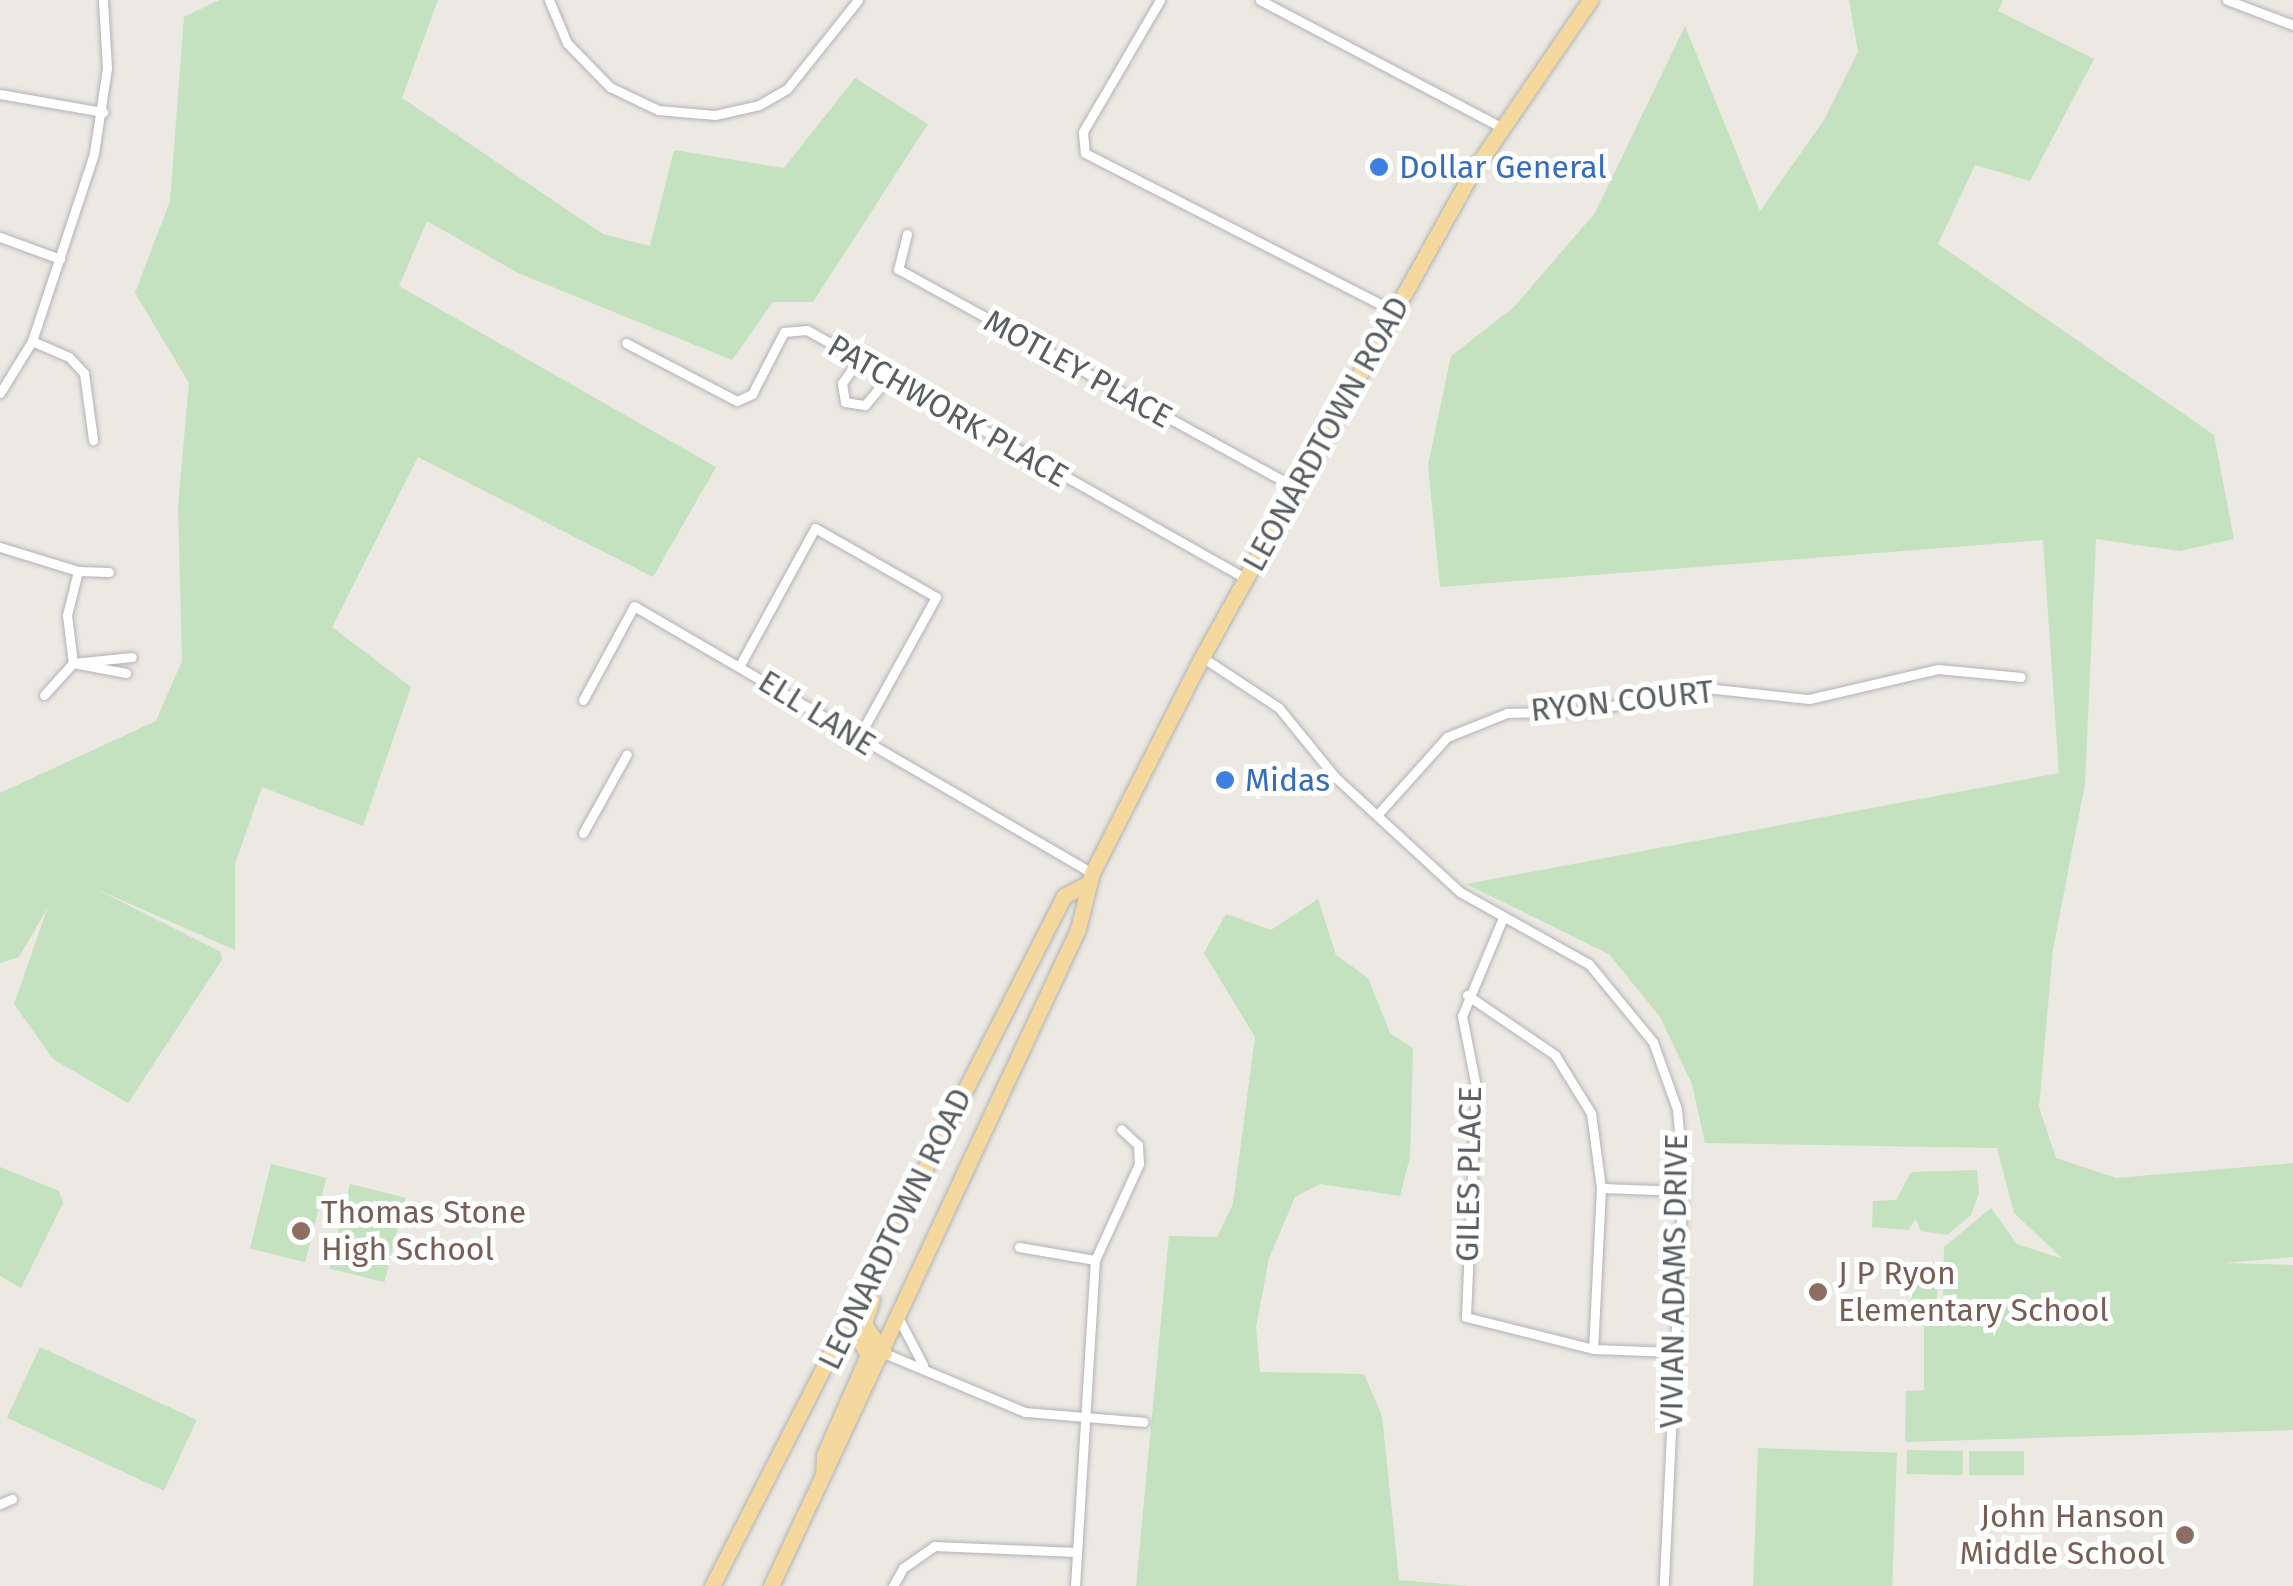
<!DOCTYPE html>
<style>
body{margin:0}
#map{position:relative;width:2293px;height:1586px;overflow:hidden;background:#ece8e2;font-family:"Fira Sans",sans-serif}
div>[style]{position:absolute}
.green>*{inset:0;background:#c4e1c0;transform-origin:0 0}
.roads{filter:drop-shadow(0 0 2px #afb3b6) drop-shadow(0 0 2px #afb3b6)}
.minor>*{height:9px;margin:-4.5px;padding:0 4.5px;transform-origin:4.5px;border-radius:4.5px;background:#fff}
.trunk>*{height:15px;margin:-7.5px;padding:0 7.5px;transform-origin:7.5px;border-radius:7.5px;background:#f5d89e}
.dots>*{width:28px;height:28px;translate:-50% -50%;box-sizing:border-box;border:5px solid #fff;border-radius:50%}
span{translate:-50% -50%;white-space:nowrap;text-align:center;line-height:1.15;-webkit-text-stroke:10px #fff;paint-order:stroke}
.shop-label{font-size:32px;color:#366cbe}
.left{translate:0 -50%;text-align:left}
.street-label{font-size:32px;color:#5a5e61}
.education-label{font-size:32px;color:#785e54}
.right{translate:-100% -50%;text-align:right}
</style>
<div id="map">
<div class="green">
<i style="clip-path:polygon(219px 0,438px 0,402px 98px,603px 234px,650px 246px,674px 150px,784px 168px,855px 78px,928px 124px,813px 302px,773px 302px,732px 360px,518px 273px,427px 221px,399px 286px,716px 467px,653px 577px,418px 457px,332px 627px,411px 687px,363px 826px,262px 787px,235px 864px,235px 950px,94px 888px,221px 952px,222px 960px,128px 1103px,53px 1059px,14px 1004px,48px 907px,19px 957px,0 963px,0 793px,156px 721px,182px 661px,178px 506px,189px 383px,135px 293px,170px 201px,184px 17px)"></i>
<i style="clip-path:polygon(1849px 0,2003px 0,1998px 11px,2094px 59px,2030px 181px,1975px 165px,1938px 244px,2214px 435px,2234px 539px,2180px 551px,2096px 539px,2085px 784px,2053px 949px,2039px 1107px,2056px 1158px,2116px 1178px,2293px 1163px,2293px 1257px,2224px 1263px,2293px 1265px,2293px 1430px,1905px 1442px,1906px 1391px,1924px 1390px,1924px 1308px,1943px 1307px,1944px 1247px,1991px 1208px,2017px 1244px,2063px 1259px,2014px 1213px,1997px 1148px,1705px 1143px,1692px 1084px,1660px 1017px,1609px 954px,1466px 884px,2059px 773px,2043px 540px,1440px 587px,1428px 465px,1451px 356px,1514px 307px,1595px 213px,1685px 26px,1760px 211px,1824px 120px,1858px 52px)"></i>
<i style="clip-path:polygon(1318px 899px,1336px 955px,1368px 978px,1390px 1033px,1413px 1048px,1410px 1157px,1400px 1196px,1320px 1184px,1295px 1197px,1269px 1258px,1256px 1327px,1260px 1372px,1364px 1374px,1382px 1416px,1399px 1580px,1468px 1586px,1136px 1586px,1169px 1236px,1217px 1237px,1233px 1204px,1255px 1037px,1204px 953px,1226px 914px,1271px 930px)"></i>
<i style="left:271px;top:1164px;width:57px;height:87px;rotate:14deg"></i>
<i style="clip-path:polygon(0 1167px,59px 1191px,63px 1203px,21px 1288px,0 1276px)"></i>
<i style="clip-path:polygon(1977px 1170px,1979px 1193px,1971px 1215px,1947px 1235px,1921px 1231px,1916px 1219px,1908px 1230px,1872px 1227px,1873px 1201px,1896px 1200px,1911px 1172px)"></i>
<i style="left:350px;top:1184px;width:57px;height:87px;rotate:14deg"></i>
<i style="left:1911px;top:1262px;width:27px;height:37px;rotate:2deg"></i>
<i style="left:40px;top:1347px;width:173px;height:78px;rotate:25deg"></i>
<i style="left:1758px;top:1448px;width:139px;height:138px;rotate:2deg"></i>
<i style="left:1907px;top:1450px;width:56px;height:24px;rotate:1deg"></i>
<i style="left:1969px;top:1451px;width:55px;height:24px"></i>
</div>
<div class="roads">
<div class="minor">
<i style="left:549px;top:0;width:47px;rotate:67.3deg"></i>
<i style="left:567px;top:43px;width:62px;rotate:45.7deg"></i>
<i style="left:610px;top:87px;width:53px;rotate:25.6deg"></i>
<i style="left:658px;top:110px;width:57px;rotate:5deg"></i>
<i style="left:715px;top:115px;width:45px;rotate:-12.8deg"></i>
<i style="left:759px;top:105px;width:32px;rotate:-30deg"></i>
<i style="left:787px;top:89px;width:114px;rotate:-51.4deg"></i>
<i style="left:1160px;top:0;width:153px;rotate:120.3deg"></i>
<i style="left:1083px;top:132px;width:21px;rotate:85deg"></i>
<i style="left:1085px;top:153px;width:347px;rotate:27.1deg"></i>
<i style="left:1260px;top:0;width:272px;rotate:27.8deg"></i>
<i style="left:2227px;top:0;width:71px;rotate:20.7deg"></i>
<i style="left:0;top:94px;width:105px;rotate:9.9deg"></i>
<i style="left:907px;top:234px;width:36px;rotate:104deg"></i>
<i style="left:898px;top:269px;width:451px;rotate:28.8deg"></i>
<i style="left:0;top:237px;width:64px;rotate:20.1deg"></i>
<i style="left:32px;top:341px;width:40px;rotate:23.4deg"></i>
<i style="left:69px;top:357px;width:22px;rotate:47deg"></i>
<i style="left:84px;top:373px;width:68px;rotate:82.3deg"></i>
<i style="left:626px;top:343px;width:125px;rotate:27.6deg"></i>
<i style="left:737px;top:401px;width:17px;rotate:-25deg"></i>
<i style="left:752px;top:394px;width:70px;rotate:-62.7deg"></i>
<i style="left:784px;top:332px;width:23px;rotate:-5deg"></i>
<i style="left:807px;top:330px;width:503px;rotate:29.52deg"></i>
<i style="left:858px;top:361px;width:27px;rotate:126deg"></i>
<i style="left:842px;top:383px;width:19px;rotate:81deg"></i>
<i style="left:845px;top:402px;width:20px;rotate:9deg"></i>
<i style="left:865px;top:405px;width:35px;rotate:-50deg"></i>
<i style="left:0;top:393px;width:61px;rotate:-58.4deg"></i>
<i style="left:32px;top:341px;width:198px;rotate:-71.7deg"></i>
<i style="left:94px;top:153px;width:86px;rotate:-81.3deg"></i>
<i style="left:107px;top:68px;width:68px;rotate:-93.4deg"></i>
<i style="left:0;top:547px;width:82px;rotate:17.1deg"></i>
<i style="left:78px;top:571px;width:31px;rotate:2deg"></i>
<i style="left:78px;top:571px;width:45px;rotate:104deg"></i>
<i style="left:67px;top:615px;width:48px;rotate:82.9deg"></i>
<i style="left:73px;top:663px;width:59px;rotate:-5.8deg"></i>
<i style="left:1202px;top:657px;width:92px;rotate:33.5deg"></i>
<i style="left:1279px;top:708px;width:89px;rotate:50.9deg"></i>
<i style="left:1335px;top:777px;width:170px;rotate:42.6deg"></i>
<i style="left:1460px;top:892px;width:148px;rotate:29.2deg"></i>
<i style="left:1589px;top:964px;width:101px;rotate:50.6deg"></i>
<i style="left:1653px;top:1042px;width:71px;rotate:70.3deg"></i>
<i style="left:1677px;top:1109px;width:69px;rotate:85deg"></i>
<i style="left:1683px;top:1178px;width:408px;rotate:92.7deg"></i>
<i style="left:740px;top:665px;width:156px;rotate:-61.3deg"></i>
<i style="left:815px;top:528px;width:139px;rotate:29.7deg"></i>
<i style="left:936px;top:597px;width:163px;rotate:118.9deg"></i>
<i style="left:44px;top:695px;width:43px;rotate:-47.8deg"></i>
<i style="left:73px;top:663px;width:54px;rotate:10.7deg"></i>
<i style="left:583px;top:700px;width:107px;rotate:-61.5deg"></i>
<i style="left:634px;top:606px;width:530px;rotate:30.24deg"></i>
<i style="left:1378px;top:814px;width:103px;rotate:-48.1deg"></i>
<i style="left:1447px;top:737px;width:65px;rotate:-21.8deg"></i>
<i style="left:1507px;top:713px;width:82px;rotate:-1.4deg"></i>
<i style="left:1589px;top:711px;width:110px;rotate:-12.6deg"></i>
<i style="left:1696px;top:687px;width:114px;rotate:6.1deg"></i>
<i style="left:1809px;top:699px;width:132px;rotate:-13.1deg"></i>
<i style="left:1938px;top:669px;width:83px;rotate:5.5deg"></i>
<i style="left:583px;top:833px;width:90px;rotate:-60.9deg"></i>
<i style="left:1502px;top:920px;width:104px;rotate:112.6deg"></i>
<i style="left:1462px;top:1016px;width:72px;rotate:78.8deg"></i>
<i style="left:1476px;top:1087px;width:230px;rotate:92.5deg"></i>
<i style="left:1466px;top:1317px;width:131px;rotate:14.1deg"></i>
<i style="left:1593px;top:1349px;width:81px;rotate:2.1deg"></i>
<i style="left:1467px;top:995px;width:107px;rotate:34.3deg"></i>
<i style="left:1555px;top:1055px;width:68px;rotate:58.2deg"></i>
<i style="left:1591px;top:1113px;width:76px;rotate:82.4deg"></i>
<i style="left:1601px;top:1188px;width:161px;rotate:92.8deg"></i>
<i style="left:1601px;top:1188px;width:82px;rotate:2.1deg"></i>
<i style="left:1019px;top:1247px;width:77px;rotate:9.7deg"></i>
<i style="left:900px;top:1321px;width:50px;rotate:62.4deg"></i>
<i style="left:884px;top:1353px;width:153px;rotate:22.7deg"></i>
<i style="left:1025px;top:1412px;width:119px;rotate:4.8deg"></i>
<i style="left:0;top:1504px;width:13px;rotate:-23deg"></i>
<i style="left:893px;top:1586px;width:21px;rotate:-61deg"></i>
<i style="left:903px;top:1568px;width:38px;rotate:-35deg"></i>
<i style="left:934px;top:1546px;width:143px;rotate:2.4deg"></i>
<i style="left:1075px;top:1586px;width:327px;rotate:-86.5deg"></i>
<i style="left:1095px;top:1260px;width:106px;rotate:-65.4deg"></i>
<i style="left:1139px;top:1164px;width:19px;rotate:-93deg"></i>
<i style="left:1138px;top:1145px;width:23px;rotate:-137deg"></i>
</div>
<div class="trunk">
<i style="left:872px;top:1299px;width:26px;rotate:108deg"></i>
<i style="left:864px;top:1324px;width:35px;rotate:55deg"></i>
<i style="left:823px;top:1475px;width:20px;rotate:-87deg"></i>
<i style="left:824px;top:1455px;width:109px;rotate:-66.3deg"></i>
<i style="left:868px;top:1355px;width:36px;rotate:-120deg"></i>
<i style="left:712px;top:1586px;width:775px;rotate:-62.97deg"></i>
<i style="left:1064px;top:896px;width:27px;rotate:-28deg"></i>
<i style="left:771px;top:1586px;width:725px;rotate:-64.95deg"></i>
<i style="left:1078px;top:929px;width:58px;rotate:-76deg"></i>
<i style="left:1092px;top:873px;width:242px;rotate:-63deg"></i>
<i style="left:1202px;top:657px;width:553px;rotate:-60.88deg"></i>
<i style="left:1471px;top:174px;width:211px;rotate:-55.6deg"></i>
</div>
</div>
<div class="dots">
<i style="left:1379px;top:167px;background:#3f7fe0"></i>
<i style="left:1225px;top:780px;background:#3f7fe0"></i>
<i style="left:301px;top:1231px;background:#8d6e63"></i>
<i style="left:1818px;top:1292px;background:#8d6e63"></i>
<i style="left:2185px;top:1535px;background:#8d6e63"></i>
</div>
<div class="shop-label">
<span class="left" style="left:1399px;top:167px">Dollar General</span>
<span class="left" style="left:1245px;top:780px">Midas</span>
</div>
<div class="street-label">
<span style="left:1078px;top:369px;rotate:29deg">MOTLEY PLACE</span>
<span style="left:948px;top:411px;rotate:30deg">PATCHWORK PLACE</span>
<span style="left:1326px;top:434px;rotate:-61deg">LEONARDTOWN ROAD</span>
<span style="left:1622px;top:701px;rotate:-6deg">RYON COURT</span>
<span style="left:817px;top:713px;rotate:32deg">ELL LANE</span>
<span style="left:1469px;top:1174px;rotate:-89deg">GILES PLACE</span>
<span style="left:895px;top:1229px;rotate:-64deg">LEONARDTOWN ROAD</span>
<span style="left:1674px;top:1281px;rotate:-89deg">VIVIAN ADAMS DRIVE</span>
</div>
<div class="education-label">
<span class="left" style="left:321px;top:1231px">Thomas Stone<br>High School</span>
<span class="left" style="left:1838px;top:1292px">J P Ryon<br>Elementary School</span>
<span class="right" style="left:2165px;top:1535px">John Hanson<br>Middle School</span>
</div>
</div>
